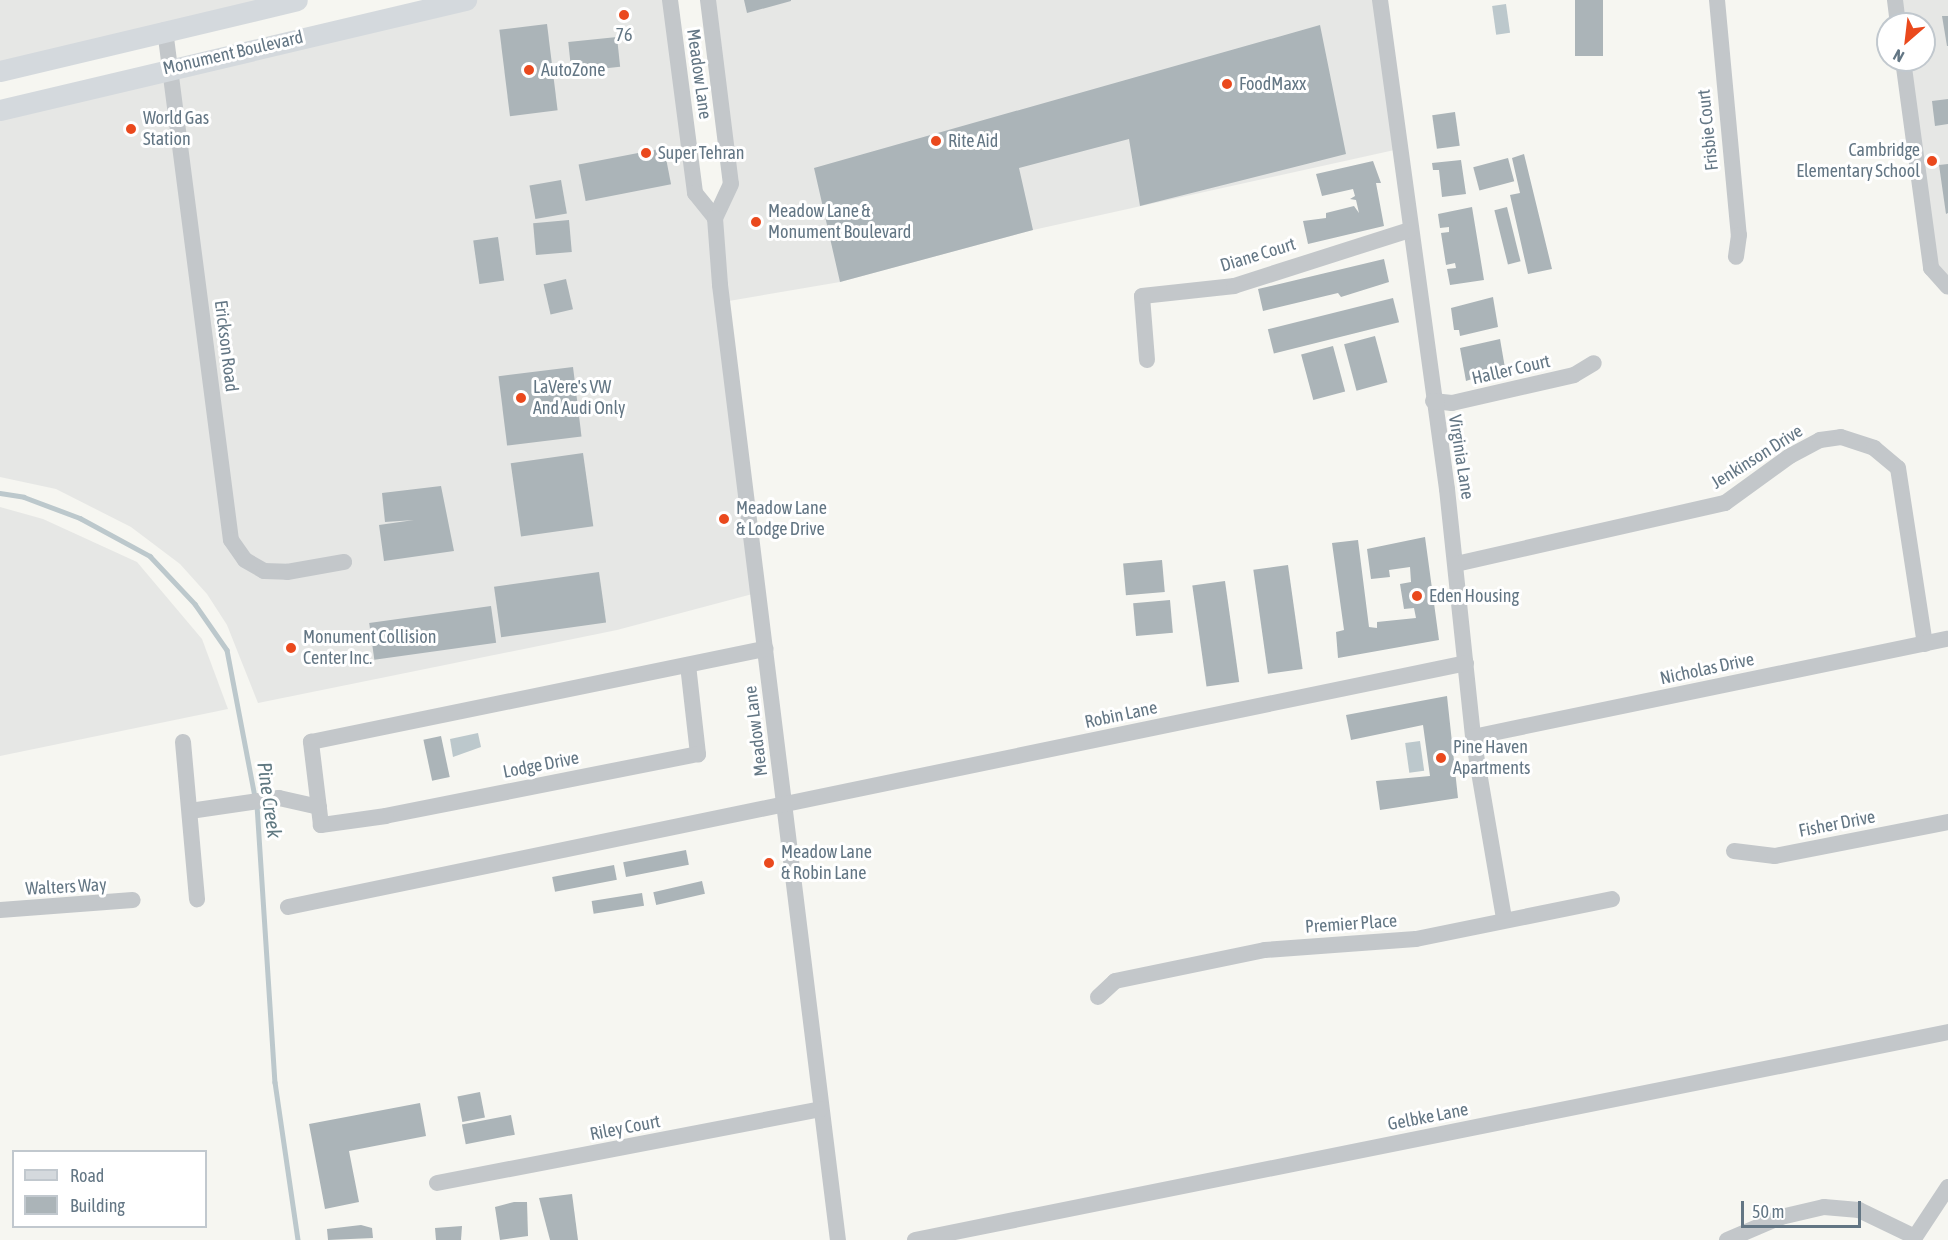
<!DOCTYPE html>
<style>
body{margin:0}
#map{position:relative;width:1948px;height:1240px;overflow:hidden;background:#f6f6f1;font-family:"Asap Condensed",sans-serif}
div>[style]{position:absolute}
.built>*{inset:0;background:#e6e7e5}
.water>*{inset:0;background:#bcc8cc;transform-origin:0 0}
.stream>*{height:4.5px;margin:-2.25px;padding:0 2.25px;transform-origin:2.25px;border-radius:2.25px;background:#bcc8cc}
.building>*{inset:0;background:#abb4b8;transform-origin:0 0}
.minor>*{height:16px;margin:-8px;padding:0 8px;transform-origin:8px;border-radius:8px;background:#c3c7ca}
.major>*{height:21px;margin:-10.5px;padding:0 10.5px;transform-origin:10.5px;border-radius:10.5px;background:#d4d9dd}
.dots>*{width:16px;height:16px;translate:-50% -50%;box-sizing:border-box;border:3px solid #fff;border-radius:50%}
span{translate:-50% -50%;white-space:nowrap;text-align:center;line-height:1.15;-webkit-text-stroke:6px #fff;paint-order:stroke}
.poi-label{font-size:18px;color:#637684}
.left{translate:0 -50%;text-align:left}
.right{translate:-100% -50%;text-align:right}
.street-label{font-size:18px;color:#637684}
.water-label{font-size:20px;color:#5f7881;font-style:italic}
.legend{position:absolute;left:12px;top:1150px;width:195px;height:78px;box-sizing:border-box;background:#fff;border:2px solid #c1c8ce;margin:0;padding:8px 10px;list-style:none;font-size:18px;color:#637684}
.legend li{display:flex;align-items:center;gap:12px;height:30px}
.legend b{width:30px;border:2px solid #c1c8ce}
.north{position:absolute;left:1876px;top:12px;width:60px;height:60px;box-sizing:border-box;background:#fff;border:2px solid #c1c8ce;border-radius:50%;rotate:208deg;font-size:16px;font-weight:700;line-height:24px;text-align:center;color:#637684}
.north::after{content:'';display:block;margin:auto;width:21px;height:27px;background:#ea491d;clip-path:polygon(50% 0,100% 100%,50% 72%,0 100%)}
.scale{position:absolute;left:1741px;top:1201px;width:120px;height:27px;box-sizing:border-box;border:3px solid #637684;border-top:0;padding-left:8px;font-size:18px;line-height:21px;white-space:nowrap;color:#637684;-webkit-text-stroke:4px #fff;paint-order:stroke}
</style>
<div id="map">
<div class="built">
<i style="clip-path:polygon(0 0,297px 0,0 71px)"></i>
<i style="clip-path:polygon(466px 0,670px 0,695px 193px,715px 217px,731px 184px,708px 0,1380px 0,1399px 149px,1033px 230px,840px 282px,723px 302px,760px 592px,617px 630px,258px 703px,227px 625px,207px 594px,180px 564px,131px 527px,56px 489px,0 477px,0 110px)"></i>
<i style="clip-path:polygon(1895px 0,1948px 0,1948px 287px,1931px 268px,1903px 60px,1924px 60px,1924px 24px,1898px 24px)"></i>
<i style="clip-path:polygon(0 507px,43px 519px,137px 562px,202px 639px,228px 709px,0 756px)"></i>
</div>
<div class="water">
<i style="left:1506px;top:4px;width:29px;height:14px;rotate:82deg"></i>
<i style="clip-path:polygon(478px 733px,481px 747px,453px 757px,450px 739px)"></i>
<i style="left:1420px;top:741px;width:30px;height:15px;rotate:82deg"></i>
</div>
<div class="stream">
<i style="left:0;top:493px;width:24px;rotate:9deg"></i>
<i style="left:24px;top:497px;width:60px;rotate:20.6deg"></i>
<i style="left:80px;top:518px;width:80px;rotate:28.5deg"></i>
<i style="left:150px;top:556px;width:66px;rotate:46.8deg"></i>
<i style="left:195px;top:604px;width:56px;rotate:55.2deg"></i>
<i style="left:227px;top:650px;width:150px;rotate:79.2deg"></i>
<i style="left:257px;top:805px;width:278px;rotate:86.3deg"></i>
<i style="left:275px;top:1082px;width:160px;rotate:81.7deg"></i>
</div>
<div class="building">
<i style="clip-path:polygon(744px 0,791px 0,791px 1px,747px 13px)"></i>
<i style="left:1575px;top:0;width:28px;height:56px"></i>
<i style="clip-path:polygon(1942px 16px,1948px 16px,1948px 46px,1947px 46px)"></i>
<i style="left:547px;top:24px;width:87px;height:48px;rotate:83deg"></i>
<i style="clip-path:polygon(1320px 25px,1346px 154px,1140px 206px,1129px 139px,1019px 168px,1033px 230px,840px 282px,814px 168px)"></i>
<i style="left:617px;top:37px;width:30px;height:49px;rotate:84deg"></i>
<i style="clip-path:polygon(1948px 99px,1948px 124px,1935px 126px,1932px 101px)"></i>
<i style="left:1455px;top:112px;width:34px;height:23px;rotate:82deg"></i>
<i style="left:664px;top:148px;width:37px;height:87px;rotate:79deg"></i>
<i style="clip-path:polygon(1524px 154px,1552px 269px,1528px 274px,1510px 195px,1520px 193px,1512px 158px)"></i>
<i style="left:1508px;top:158px;width:24px;height:36px;rotate:75deg"></i>
<i style="clip-path:polygon(1461px 160px,1466px 194px,1442px 197px,1439px 170px,1433px 170px,1432px 163px)"></i>
<i style="clip-path:polygon(1373px 161px,1381px 183px,1376px 183px,1384px 226px,1308px 244px,1303px 221px,1326px 218px,1326px 213px,1354px 206px,1359px 213px,1356px 200px,1350px 199px,1355px 196px,1353px 189px,1322px 196px,1316px 174px)"></i>
<i style="clip-path:polygon(1948px 164px,1948px 213px,1946px 214px,1939px 165px)"></i>
<i style="left:561px;top:180px;width:34px;height:32px;rotate:80deg"></i>
<i style="clip-path:polygon(1472px 207px,1484px 280px,1450px 285px,1447px 269px,1456px 268px,1455px 263px,1446px 265px,1441px 233px,1449px 232px,1449px 227px,1440px 228px,1438px 214px)"></i>
<i style="left:1507px;top:207px;width:56px;height:13px;rotate:76deg"></i>
<i style="left:569px;top:220px;width:32px;height:36px;rotate:85deg"></i>
<i style="left:498px;top:237px;width:44px;height:25px;rotate:82deg"></i>
<i style="clip-path:polygon(1384px 259px,1389px 282px,1341px 297px,1338px 293px,1263px 311px,1258px 289px)"></i>
<i style="left:566px;top:279px;width:31px;height:23px;rotate:77deg"></i>
<i style="clip-path:polygon(1493px 297px,1498px 327px,1460px 336px,1459px 330px,1454px 330px,1451px 308px)"></i>
<i style="left:1393px;top:298px;width:25px;height:129px;rotate:76deg"></i>
<i style="left:1375px;top:336px;width:48px;height:32px;rotate:75deg"></i>
<i style="clip-path:polygon(1500px 339px,1505px 368px,1466px 381px,1460px 348px)"></i>
<i style="left:1333px;top:346px;width:47px;height:33px;rotate:75deg"></i>
<i style="left:573px;top:367px;width:70px;height:75px;rotate:83deg"></i>
<i style="left:583px;top:453px;width:74px;height:73px;rotate:82deg"></i>
<i style="clip-path:polygon(441px 486px,454px 551px,384px 561px,379px 525px,414px 520px,385px 522px,382px 493px)"></i>
<i style="clip-path:polygon(1425px 537px,1439px 640px,1338px 658px,1336px 632px,1344px 630px,1332px 543px,1358px 540px,1369px 627px,1377px 628px,1377px 622px,1416px 618px,1414px 608px,1404px 609px,1400px 584px,1411px 582px,1410px 567px,1389px 570px,1390px 577px,1371px 579px,1367px 549px)"></i>
<i style="left:1162px;top:560px;width:32px;height:39px;rotate:85deg"></i>
<i style="left:1288px;top:565px;width:105px;height:35px;rotate:82deg"></i>
<i style="left:599px;top:572px;width:51px;height:106px;rotate:82deg"></i>
<i style="left:1225px;top:581px;width:102px;height:33px;rotate:82deg"></i>
<i style="left:1170px;top:600px;width:33px;height:37px;rotate:85deg"></i>
<i style="left:491px;top:606px;width:37px;height:123px;rotate:82deg"></i>
<i style="clip-path:polygon(1447px 696px,1458px 798px,1380px 810px,1376px 781px,1430px 776px,1423px 725px,1351px 740px,1346px 715px)"></i>
<i style="left:441px;top:736px;width:42px;height:18px;rotate:78deg"></i>
<i style="left:686px;top:850px;width:15px;height:64px;rotate:79deg"></i>
<i style="left:614px;top:865px;width:15px;height:63px;rotate:79deg"></i>
<i style="left:702px;top:881px;width:13px;height:50px;rotate:77deg"></i>
<i style="left:642px;top:893px;width:13px;height:51px;rotate:81deg"></i>
<i style="left:480px;top:1092px;width:26px;height:23px;rotate:79deg"></i>
<i style="clip-path:polygon(420px 1103px,426px 1136px,349px 1151px,359px 1202px,325px 1209px,309px 1124px)"></i>
<i style="left:511px;top:1115px;width:20px;height:50px;rotate:79deg"></i>
<i style="clip-path:polygon(572px 1194px,578px 1240px,550px 1240px,539px 1198px)"></i>
<i style="clip-path:polygon(514px 1202px,527px 1202px,528px 1236px,500px 1240px,495px 1207px)"></i>
<i style="clip-path:polygon(361px 1225px,372px 1228px,373px 1238px,328px 1240px,327px 1229px)"></i>
<i style="clip-path:polygon(462px 1226px,461px 1240px,436px 1240px,435px 1228px)"></i>
</div>
<div class="minor">
<i style="left:670px;top:0;width:195px;rotate:82.6deg"></i>
<i style="left:695px;top:193px;width:32px;rotate:51deg"></i>
<i style="left:708px;top:0;width:185px;rotate:82.9deg"></i>
<i style="left:731px;top:184px;width:38px;rotate:115deg"></i>
<i style="left:715px;top:218px;width:67px;rotate:85.7deg"></i>
<i style="left:720px;top:285px;width:962px;rotate:82.96deg"></i>
<i style="left:1380px;top:0;width:494px;rotate:82.2deg"></i>
<i style="left:1447px;top:489px;width:249px;rotate:84deg"></i>
<i style="left:1473px;top:737px;width:185px;rotate:80.3deg"></i>
<i style="left:1717px;top:0;width:236px;rotate:84.7deg"></i>
<i style="left:1739px;top:235px;width:22px;rotate:98deg"></i>
<i style="left:1895px;top:0;width:24px;rotate:83deg"></i>
<i style="left:165px;top:30px;width:514px;rotate:82.63deg"></i>
<i style="left:231px;top:540px;width:24px;rotate:55deg"></i>
<i style="left:245px;top:560px;width:22px;rotate:30deg"></i>
<i style="left:264px;top:571px;width:23px;rotate:2deg"></i>
<i style="left:287px;top:572px;width:58px;rotate:-10deg"></i>
<i style="left:1903px;top:60px;width:210px;rotate:82.3deg"></i>
<i style="left:1931px;top:268px;width:25px;rotate:48deg"></i>
<i style="left:1147px;top:360px;width:64px;rotate:-94.5deg"></i>
<i style="left:1142px;top:296px;width:93px;rotate:-6.2deg"></i>
<i style="left:1234px;top:286px;width:184px;rotate:-17.7deg"></i>
<i style="left:1433px;top:401px;width:19px;rotate:6deg"></i>
<i style="left:1452px;top:403px;width:125px;rotate:-12.9deg"></i>
<i style="left:1574px;top:375px;width:23px;rotate:-31deg"></i>
<i style="left:1456px;top:564px;width:276px;rotate:-12.8deg"></i>
<i style="left:1725px;top:503px;width:80px;rotate:-35.9deg"></i>
<i style="left:1790px;top:456px;width:34px;rotate:-28deg"></i>
<i style="left:1820px;top:440px;width:21px;rotate:-8deg"></i>
<i style="left:1841px;top:437px;width:35px;rotate:18deg"></i>
<i style="left:1874px;top:448px;width:31px;rotate:40deg"></i>
<i style="left:1898px;top:468px;width:178px;rotate:81.3deg"></i>
<i style="left:688px;top:665px;width:90px;rotate:83.6deg"></i>
<i style="left:698px;top:754px;width:318px;rotate:168.8deg"></i>
<i style="left:386px;top:816px;width:66px;rotate:172.1deg"></i>
<i style="left:321px;top:825px;width:84px;rotate:-96.9deg"></i>
<i style="left:311px;top:742px;width:464px;rotate:-11.6deg"></i>
<i style="left:1473px;top:737px;width:485px;rotate:-11.7deg"></i>
<i style="left:183px;top:742px;width:158px;rotate:84.9deg"></i>
<i style="left:190px;top:811px;width:90px;rotate:-8.3deg"></i>
<i style="left:279px;top:798px;width:41px;rotate:12.7deg"></i>
<i style="left:1734px;top:851px;width:41px;rotate:7deg"></i>
<i style="left:1775px;top:856px;width:176px;rotate:-11.1deg"></i>
<i style="left:288px;top:907px;width:1203px;rotate:-11.7deg"></i>
<i style="left:0;top:910px;width:133px;rotate:-4.3deg"></i>
<i style="left:1098px;top:997px;width:23px;rotate:-43deg"></i>
<i style="left:1115px;top:981px;width:153px;rotate:-11.7deg"></i>
<i style="left:1265px;top:950px;width:151px;rotate:-4.2deg"></i>
<i style="left:1416px;top:939px;width:200px;rotate:-11.5deg"></i>
<i style="left:437px;top:1183px;width:390px;rotate:-10.9deg"></i>
<i style="left:915px;top:1240px;width:1054px;rotate:-11.38deg"></i>
<i style="left:1727px;top:1240px;width:59px;rotate:-23.1deg"></i>
<i style="left:1781px;top:1217px;width:44px;rotate:-13.1deg"></i>
<i style="left:1824px;top:1207px;width:35px;rotate:5deg"></i>
<i style="left:1859px;top:1210px;width:62px;rotate:25.7deg"></i>
<i style="left:1915px;top:1237px;width:60px;rotate:-56.6deg"></i>
</div>
<div class="major">
<i style="left:0;top:71px;width:305px;rotate:-13.4deg"></i>
<i style="left:0;top:110px;width:479px;rotate:-13.3deg"></i>
</div>
<div class="dots">
<i style="left:624px;top:15px;background:#ea491d"></i>
<i style="left:529px;top:70px;background:#ea491d"></i>
<i style="left:1227px;top:84px;background:#ea491d"></i>
<i style="left:131px;top:129px;background:#ea491d"></i>
<i style="left:936px;top:141px;background:#ea491d"></i>
<i style="left:646px;top:153px;background:#ea491d"></i>
<i style="left:1932px;top:161px;background:#ea491d"></i>
<i style="left:756px;top:222px;background:#ea491d"></i>
<i style="left:521px;top:398px;background:#ea491d"></i>
<i style="left:724px;top:519px;background:#ea491d"></i>
<i style="left:1417px;top:596px;background:#ea491d"></i>
<i style="left:291px;top:648px;background:#ea491d"></i>
<i style="left:1441px;top:758px;background:#ea491d"></i>
<i style="left:769px;top:863px;background:#ea491d"></i>
</div>
<div class="poi-label">
<span style="left:624px;top:35px">76</span>
<span class="left" style="left:541px;top:70px">AutoZone</span>
<span class="left" style="left:1239px;top:84px">FoodMaxx</span>
<span class="left" style="left:143px;top:129px">World Gas<br>Station</span>
<span class="left" style="left:948px;top:141px">Rite Aid</span>
<span class="right" style="left:1920px;top:161px">Cambridge<br>Elementary School</span>
<span class="left" style="left:658px;top:153px">Super Tehran</span>
<span class="left" style="left:768px;top:222px">Meadow Lane &amp;<br>Monument Boulevard</span>
<span class="left" style="left:533px;top:398px">LaVere's VW<br>And Audi Only</span>
<span class="left" style="left:736px;top:519px">Meadow Lane<br>&amp; Lodge Drive</span>
<span class="left" style="left:1429px;top:596px">Eden Housing</span>
<span class="left" style="left:303px;top:648px">Monument Collision<br>Center Inc.</span>
<span class="left" style="left:1453px;top:758px">Pine Haven<br>Apartments</span>
<span class="left" style="left:781px;top:863px">Meadow Lane<br>&amp; Robin Lane</span>
</div>
<div class="street-label">
<span style="left:233px;top:53px;rotate:-13deg">Monument Boulevard</span>
<span style="left:699px;top:74px;rotate:82deg">Meadow Lane</span>
<span style="left:1708px;top:130px;rotate:-96deg">Frisbie Court</span>
<span style="left:1258px;top:255px;rotate:-17deg">Diane Court</span>
<span style="left:226px;top:346px;rotate:83deg">Erickson Road</span>
<span style="left:1511px;top:370px;rotate:-13deg">Haller Court</span>
<span style="left:1461px;top:457px;rotate:81deg">Virginia Lane</span>
<span style="left:1757px;top:457px;rotate:-32deg">Jenkinson Drive</span>
<span style="left:1707px;top:669px;rotate:-12deg">Nicholas Drive</span>
<span style="left:1121px;top:715px;rotate:-12deg">Robin Lane</span>
<span style="left:756px;top:731px;rotate:-97deg">Meadow Lane</span>
<span style="left:541px;top:765px;rotate:-11deg">Lodge Drive</span>
<span style="left:1837px;top:824px;rotate:-11deg">Fisher Drive</span>
<span style="left:66px;top:887px;rotate:-3deg">Walters Way</span>
<span style="left:1351px;top:924px;rotate:-4deg">Premier Place</span>
<span style="left:1428px;top:1117px;rotate:-11deg">Gelbke Lane</span>
<span style="left:625px;top:1128px;rotate:-11deg">Riley Court</span>
</div>
<div class="water-label">
<span style="left:270px;top:800px;rotate:82deg">Pine Creek</span>
</div>
<ul class="legend">
<li><b style="height:8px;background:#d4d9dd"></b>Road</li>
<li><b style="height:16px;background:#abb4b8"></b>Building</li>
</ul>
<div class="north">N</div>
<div class="scale">50 m</div>
</div>
